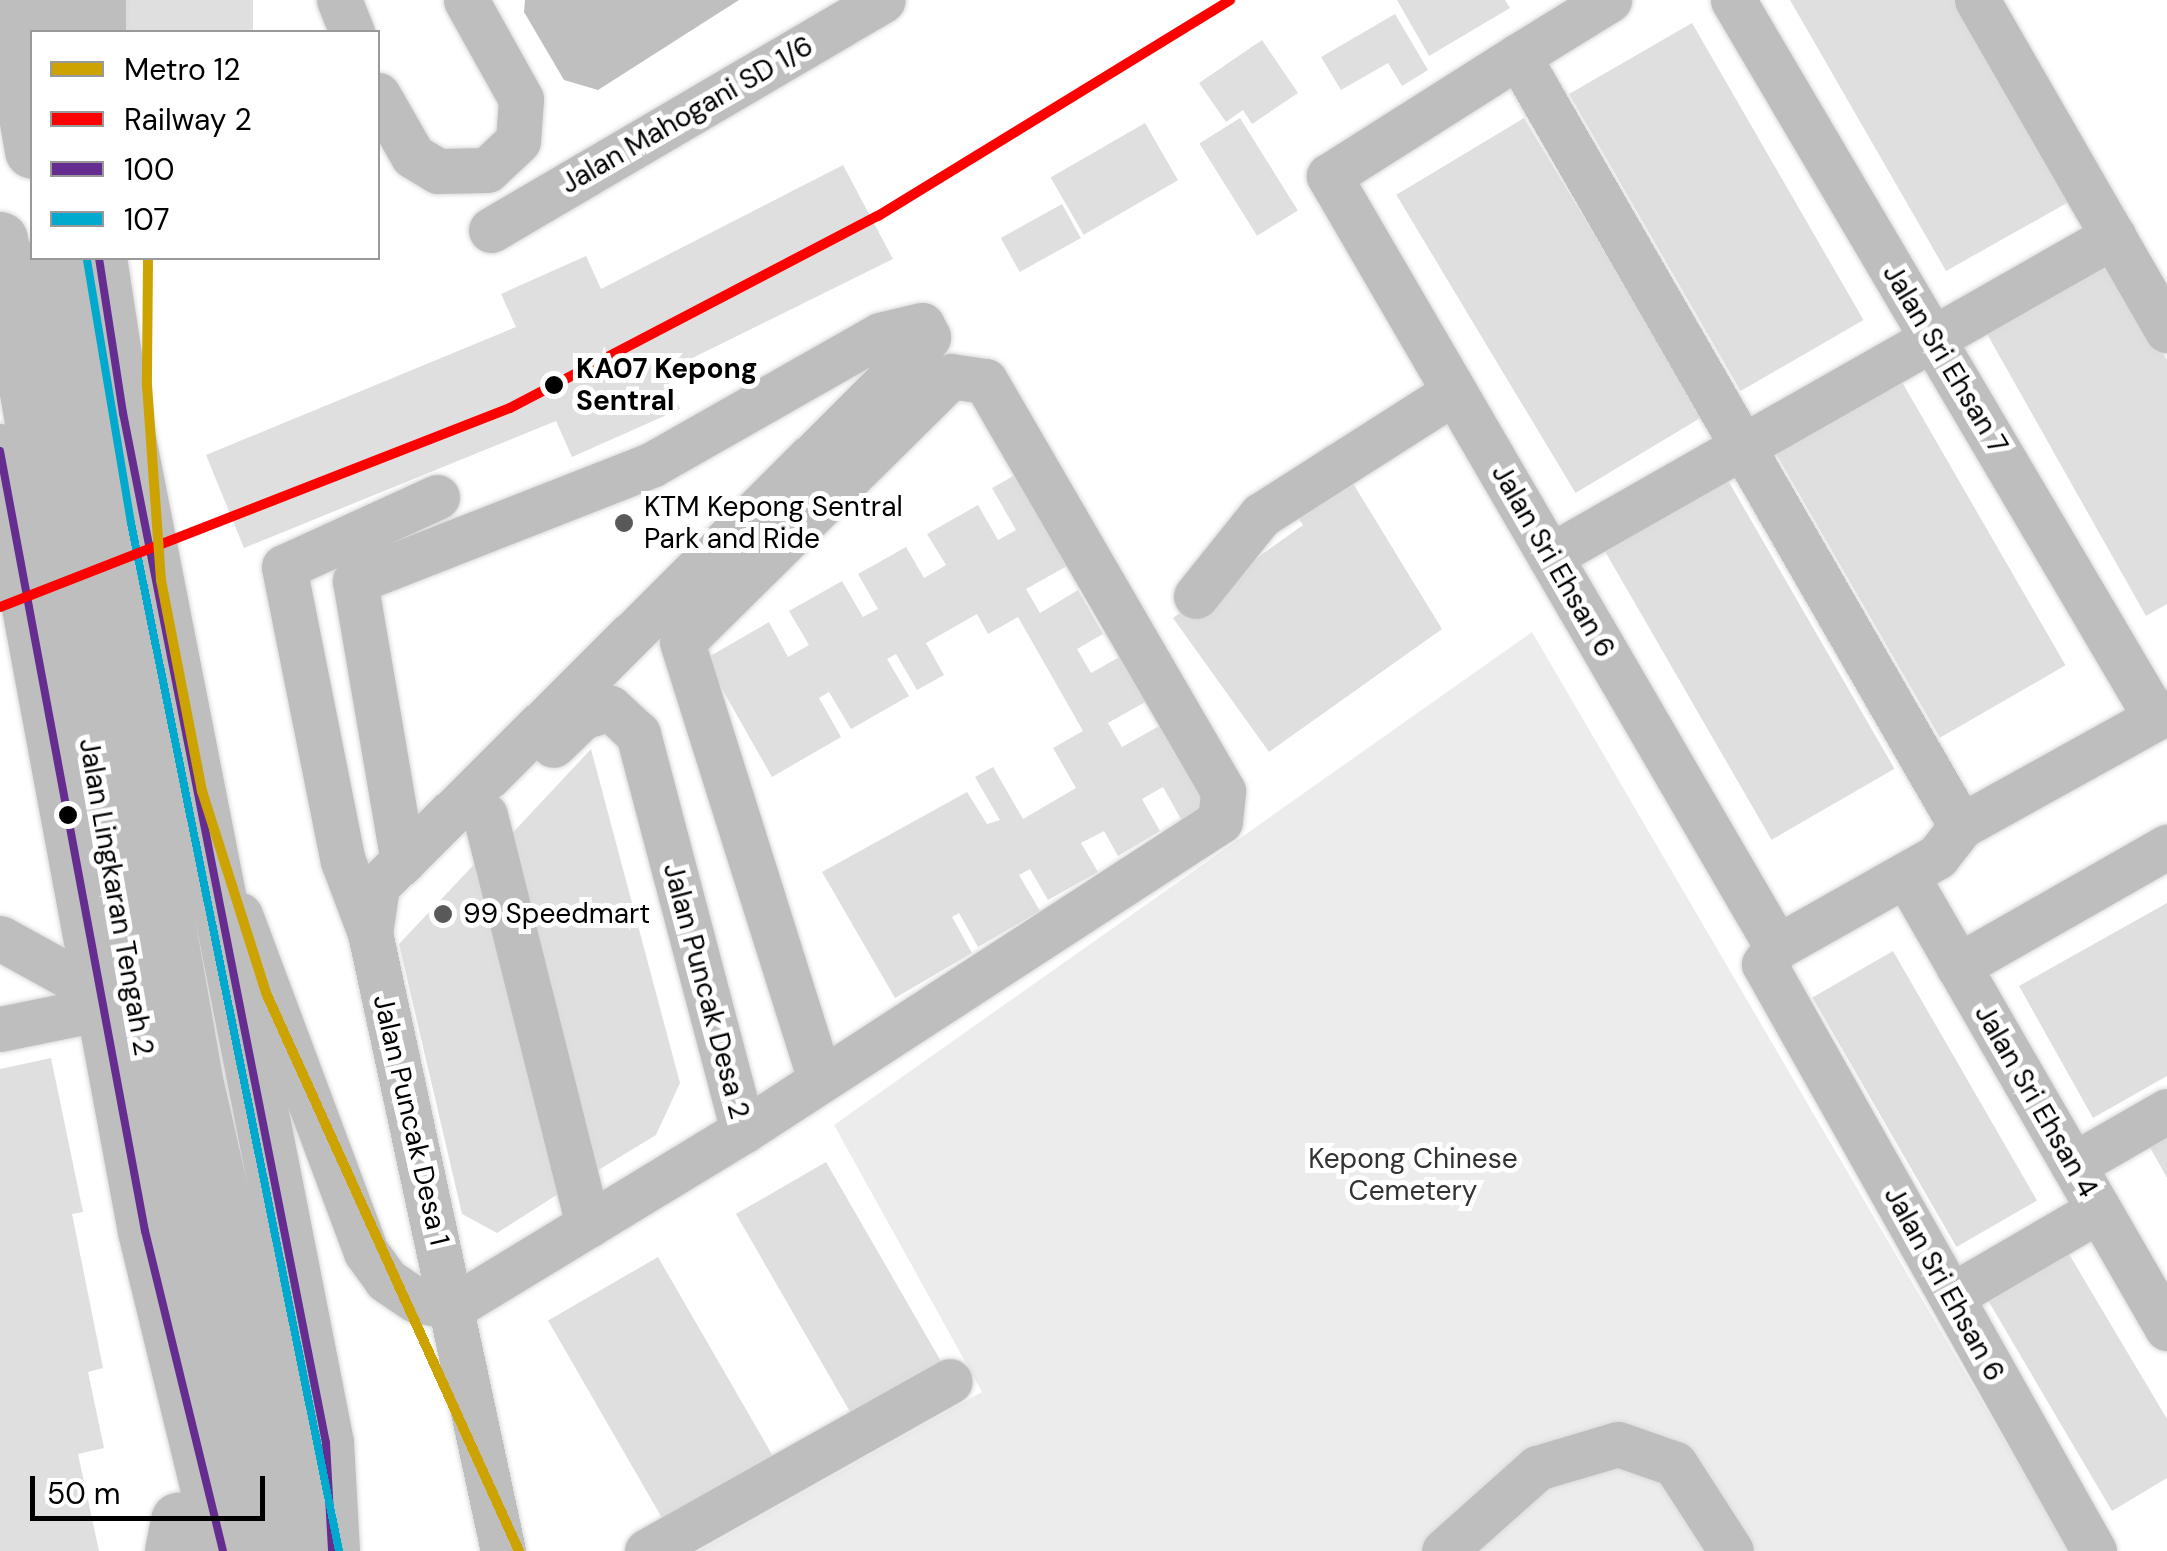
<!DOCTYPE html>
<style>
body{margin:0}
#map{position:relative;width:2167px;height:1551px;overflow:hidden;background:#fff;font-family:"DM Sans",sans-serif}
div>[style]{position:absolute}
.green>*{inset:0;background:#ececec}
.water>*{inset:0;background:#bfbfbf}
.building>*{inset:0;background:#dfdfdf;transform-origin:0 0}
.roads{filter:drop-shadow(0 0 2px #dbdbdb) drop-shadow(0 0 2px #dbdbdb)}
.minor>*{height:45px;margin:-22.5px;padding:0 22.5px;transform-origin:22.5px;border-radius:22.5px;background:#bebebe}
.major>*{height:55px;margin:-27.5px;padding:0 27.5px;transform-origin:27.5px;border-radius:27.5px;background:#bebebe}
.highway>*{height:55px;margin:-27.5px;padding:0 27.5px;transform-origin:27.5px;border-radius:27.5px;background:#bebebe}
.bus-1>*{height:8px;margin:-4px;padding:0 4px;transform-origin:4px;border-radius:4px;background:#662d91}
.bus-2>*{height:8px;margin:-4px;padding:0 4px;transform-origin:4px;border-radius:4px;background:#00a9ce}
.rail-1>*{height:10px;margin:-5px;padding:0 5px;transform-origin:5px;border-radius:5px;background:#f00}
.metro-1>*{height:10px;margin:-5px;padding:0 5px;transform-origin:5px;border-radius:5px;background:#cca300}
.dots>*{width:28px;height:28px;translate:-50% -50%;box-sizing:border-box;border:5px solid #fff;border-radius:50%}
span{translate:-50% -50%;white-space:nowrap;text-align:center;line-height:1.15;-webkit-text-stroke:10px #fff;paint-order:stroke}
.street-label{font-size:28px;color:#000}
.stop-label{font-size:28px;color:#000;font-weight:700}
.left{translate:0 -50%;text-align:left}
.poi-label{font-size:28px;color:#000}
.park-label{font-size:28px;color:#333}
.legend{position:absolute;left:30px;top:30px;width:350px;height:230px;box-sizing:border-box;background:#fff;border:2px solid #999;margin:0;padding:12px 18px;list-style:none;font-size:30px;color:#000}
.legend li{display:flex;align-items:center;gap:20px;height:50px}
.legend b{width:50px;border:2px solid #999}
.scale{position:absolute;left:30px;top:1476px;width:235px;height:45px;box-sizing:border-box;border:5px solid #000;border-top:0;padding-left:12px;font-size:30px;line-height:35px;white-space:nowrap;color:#000;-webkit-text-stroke:8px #fff;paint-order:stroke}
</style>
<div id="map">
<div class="green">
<i style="clip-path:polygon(1532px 632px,2069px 1551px,699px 1551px,982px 1392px,834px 1125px)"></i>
</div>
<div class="water">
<i style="clip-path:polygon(525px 0,739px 0,598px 90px,564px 80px,524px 12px)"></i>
</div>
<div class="building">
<i style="left:120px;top:0;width:133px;height:32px"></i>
<i style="clip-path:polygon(1397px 0,1505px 0,1510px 8px,1429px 56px)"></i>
<i style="clip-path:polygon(1790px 0,1960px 0,2074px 199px,1946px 271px)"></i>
<i style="clip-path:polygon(1395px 14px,1428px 70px,1402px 86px,1388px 63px,1341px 90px,1321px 57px)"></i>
<i style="left:1692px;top:23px;width:343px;height:142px;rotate:60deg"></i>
<i style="clip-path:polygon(1262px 40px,1298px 93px,1252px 124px,1243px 110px,1226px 122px,1199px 83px)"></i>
<i style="left:1240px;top:118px;width:109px;height:48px;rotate:58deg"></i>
<i style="left:1524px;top:118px;width:348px;height:149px;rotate:59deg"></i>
<i style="left:1145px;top:123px;width:66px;height:109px;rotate:60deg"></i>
<i style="clip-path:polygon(843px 165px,893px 259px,664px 372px,680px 409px,572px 457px,556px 421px,244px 548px,206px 455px,516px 327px,501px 294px,586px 256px,601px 289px)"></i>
<i style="left:1062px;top:204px;width:39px;height:70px;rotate:61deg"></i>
<i style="clip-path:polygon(2103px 248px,2167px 360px,2167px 604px,2146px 616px,1978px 318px)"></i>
<i style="left:1895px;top:370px;width:341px;height:145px;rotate:60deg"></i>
<i style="clip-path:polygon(1329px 444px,1442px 629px,1269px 752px,1173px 618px,1303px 525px,1274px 484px)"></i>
<i style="left:1722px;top:470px;width:345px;height:142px;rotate:60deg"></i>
<i style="clip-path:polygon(1017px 474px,1069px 565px,1026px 589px,1040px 613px,1078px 590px,1103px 634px,1077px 649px,1091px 673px,1121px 656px,1147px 701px,1108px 723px,1122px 747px,1161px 725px,1207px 807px,1182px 821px,1163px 787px,1142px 799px,1160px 831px,1118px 856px,1104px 831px,1081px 843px,1098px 872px,1048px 900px,1030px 869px,1019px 875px,1040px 911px,978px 947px,959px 913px,952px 917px,972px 953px,895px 998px,822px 872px,967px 792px,987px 824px,1000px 820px,975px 777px,993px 767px,1023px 819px,1076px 788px,1053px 748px,1083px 731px,1018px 617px,988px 634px,977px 614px,926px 643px,944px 675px,917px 690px,896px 654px,887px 659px,909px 696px,851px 729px,829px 692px,819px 698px,841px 737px,772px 777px,705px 659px,769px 622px,788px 657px,809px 645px,789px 611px,842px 581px,863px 617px,878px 609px,858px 574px,906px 547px,924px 578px,946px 565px,927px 534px,978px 505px,998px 540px,1016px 530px,992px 488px)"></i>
<i style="clip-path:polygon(591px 749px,680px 1083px,656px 1135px,587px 1177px,506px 840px)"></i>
<i style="clip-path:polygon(482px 856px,569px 1187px,497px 1233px,462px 1214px,399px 944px)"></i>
<i style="clip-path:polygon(2167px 903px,2167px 1076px,2093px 1118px,2019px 986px)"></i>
<i style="left:1893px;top:951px;width:288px;height:93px;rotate:60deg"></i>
<i style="clip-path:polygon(51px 1058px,83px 1212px,72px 1214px,103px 1368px,88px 1372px,104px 1448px,78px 1454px,99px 1551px,0 1551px,0 1069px)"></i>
<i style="clip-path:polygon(2167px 1134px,2167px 1178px,2148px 1144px)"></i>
<i style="left:826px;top:1162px;width:236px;height:104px;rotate:60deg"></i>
<i style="clip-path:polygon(2066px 1249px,2167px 1419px,2167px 1478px,2112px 1511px,1986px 1297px)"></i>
<i style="left:658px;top:1257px;width:236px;height:127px;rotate:60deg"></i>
</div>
<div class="roads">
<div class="minor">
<i style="left:339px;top:0;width:35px;rotate:68deg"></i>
<i style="left:1733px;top:0;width:833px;rotate:59.5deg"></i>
<i style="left:1977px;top:0;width:381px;rotate:60.1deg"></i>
<i style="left:1518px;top:56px;width:107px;rotate:-31.6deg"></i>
<i style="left:378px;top:95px;width:70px;rotate:60.2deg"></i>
<i style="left:413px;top:156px;width:29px;rotate:31deg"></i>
<i style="left:438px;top:171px;width:49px;rotate:-1.2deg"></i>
<i style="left:487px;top:170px;width:42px;rotate:-43.1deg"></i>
<i style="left:518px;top:141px;width:42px;rotate:-85.9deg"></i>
<i style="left:521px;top:99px;width:113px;rotate:-119.1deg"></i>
<i style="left:491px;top:230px;width:454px;rotate:-30.4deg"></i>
<i style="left:437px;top:497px;width:168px;rotate:155.4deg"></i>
<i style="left:284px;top:567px;width:300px;rotate:78.7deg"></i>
<i style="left:343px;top:861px;width:77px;rotate:69.4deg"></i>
<i style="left:370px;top:933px;width:632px;rotate:77.85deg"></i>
<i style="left:1550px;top:556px;width:648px;rotate:-29.61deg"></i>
<i style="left:1196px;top:596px;width:104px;rotate:-51.3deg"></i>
<i style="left:1261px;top:515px;width:229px;rotate:-32.5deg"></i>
<i style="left:485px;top:815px;width:423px;rotate:75.9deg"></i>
<i style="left:1906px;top:875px;width:523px;rotate:60.05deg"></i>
<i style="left:240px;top:915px;width:360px;rotate:69.5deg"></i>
<i style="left:366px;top:1252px;width:34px;rotate:54deg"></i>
<i style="left:386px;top:1280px;width:36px;rotate:34deg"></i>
<i style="left:416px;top:1300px;width:38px;rotate:11deg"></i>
<i style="left:370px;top:933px;width:48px;rotate:-81.5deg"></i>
<i style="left:377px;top:886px;width:755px;rotate:-44.68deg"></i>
<i style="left:914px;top:355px;width:23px;rotate:-52deg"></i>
<i style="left:928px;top:337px;width:13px;rotate:-117deg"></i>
<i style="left:922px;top:325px;width:43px;rotate:166.6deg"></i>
<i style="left:880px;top:335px;width:263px;rotate:150.4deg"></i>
<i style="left:651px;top:465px;width:318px;rotate:158.6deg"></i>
<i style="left:355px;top:581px;width:284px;rotate:80.3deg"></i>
<i style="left:0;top:938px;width:114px;rotate:28.8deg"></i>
<i style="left:1777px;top:947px;width:892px;rotate:-120.16deg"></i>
<i style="left:1329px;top:176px;width:224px;rotate:-32.4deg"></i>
<i style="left:1518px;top:56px;width:888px;rotate:60.09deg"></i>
<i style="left:1958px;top:966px;width:241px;rotate:-29.7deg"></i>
<i style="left:0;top:1029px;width:105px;rotate:-11.5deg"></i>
<i style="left:743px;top:1131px;width:569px;rotate:-33.02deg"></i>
<i style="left:1220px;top:821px;width:30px;rotate:-84deg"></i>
<i style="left:1223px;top:791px;width:474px;rotate:-120.1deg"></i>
<i style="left:985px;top:381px;width:34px;rotate:-172deg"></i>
<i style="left:951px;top:376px;width:378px;rotate:135.3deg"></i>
<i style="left:682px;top:642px;width:459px;rotate:72.5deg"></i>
<i style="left:2073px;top:1165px;width:108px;rotate:-29.9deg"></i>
<i style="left:1951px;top:1296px;width:171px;rotate:-30.2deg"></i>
<i style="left:453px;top:1307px;width:339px;rotate:-31.3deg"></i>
<i style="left:743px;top:1131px;width:411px;rotate:-104.8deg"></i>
<i style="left:638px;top:734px;width:38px;rotate:-137deg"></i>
<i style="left:610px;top:708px;width:29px;rotate:162deg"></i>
<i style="left:582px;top:717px;width:40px;rotate:136deg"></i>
<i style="left:647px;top:1551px;width:347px;rotate:-29.3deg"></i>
<i style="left:1444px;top:1551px;width:125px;rotate:-41.7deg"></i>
<i style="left:1537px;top:1468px;width:84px;rotate:-16.5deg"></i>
<i style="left:1618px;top:1444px;width:60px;rotate:19.3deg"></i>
<i style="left:1675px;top:1464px;width:103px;rotate:57.2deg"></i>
<i style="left:2094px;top:1551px;width:673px;rotate:-119.34deg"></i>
<i style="left:1764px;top:964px;width:21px;rotate:-53deg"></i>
<i style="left:1777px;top:947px;width:184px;rotate:-29.4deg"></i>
<i style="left:1937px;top:857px;width:39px;rotate:-52deg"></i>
<i style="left:1961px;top:826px;width:235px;rotate:-29deg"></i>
</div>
<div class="major">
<i style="left:55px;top:0;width:33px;rotate:79deg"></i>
<i style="left:98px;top:32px;width:32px;rotate:-90deg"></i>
<i style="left:99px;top:258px;width:157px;rotate:81.2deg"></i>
<i style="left:123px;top:413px;width:1050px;rotate:78.85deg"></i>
<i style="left:326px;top:1443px;width:108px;rotate:86.8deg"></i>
<i style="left:0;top:451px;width:793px;rotate:79.47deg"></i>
<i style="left:145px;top:1231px;width:329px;rotate:76.3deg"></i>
<i style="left:172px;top:1551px;width:32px;rotate:-79deg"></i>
</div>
<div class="highway">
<i style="left:6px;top:0;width:153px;rotate:80.2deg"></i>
<i style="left:0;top:239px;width:865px;rotate:80.02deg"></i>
<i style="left:150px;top:1091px;width:473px;rotate:76.8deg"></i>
<i style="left:51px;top:258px;width:835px;rotate:80.06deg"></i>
<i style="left:195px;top:1080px;width:483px;rotate:77.1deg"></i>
</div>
</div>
<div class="bus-1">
<i style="left:99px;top:258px;width:157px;rotate:81.2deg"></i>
<i style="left:123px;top:413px;width:1050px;rotate:78.85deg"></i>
<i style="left:326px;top:1443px;width:108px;rotate:86.8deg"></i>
<i style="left:0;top:451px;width:793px;rotate:79.47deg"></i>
<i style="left:145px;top:1231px;width:329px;rotate:76.3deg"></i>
</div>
<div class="bus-2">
<i style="left:87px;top:260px;width:267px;rotate:80.5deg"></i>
<i style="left:131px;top:523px;width:1049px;rotate:78.56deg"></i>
</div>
<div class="rail-1">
<i style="left:0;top:607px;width:547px;rotate:-21.32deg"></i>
<i style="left:510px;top:408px;width:415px;rotate:-27.6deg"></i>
<i style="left:878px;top:216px;width:413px;rotate:-31.5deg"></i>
</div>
<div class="metro-1">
<i style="left:148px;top:258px;width:127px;rotate:90.5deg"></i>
<i style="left:147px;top:385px;width:196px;rotate:85.9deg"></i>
<i style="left:161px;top:580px;width:215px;rotate:79deg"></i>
<i style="left:202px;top:791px;width:212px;rotate:72.4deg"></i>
<i style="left:266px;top:993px;width:613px;rotate:65.61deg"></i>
</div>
<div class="dots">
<i style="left:554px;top:385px;background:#000"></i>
<i style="left:624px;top:523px;background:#595959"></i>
<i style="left:68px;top:815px;background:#000"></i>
<i style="left:443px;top:914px;background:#595959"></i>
</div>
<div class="street-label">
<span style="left:687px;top:115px;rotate:-30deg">Jalan Mahogani SD 1/6</span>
<span style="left:1945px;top:359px;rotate:59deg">Jalan Sri Ehsan 7</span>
<span style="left:1553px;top:561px;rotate:60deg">Jalan Sri Ehsan 6</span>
<span style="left:116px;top:897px;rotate:80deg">Jalan Lingkaran Tengah 2</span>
<span style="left:706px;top:991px;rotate:75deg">Jalan Puncak Desa 2</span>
<span style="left:2036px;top:1101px;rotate:60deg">Jalan Sri Ehsan 4</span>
<span style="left:411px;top:1120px;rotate:77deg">Jalan Puncak Desa 1</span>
<span style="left:1944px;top:1284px;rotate:61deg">Jalan Sri Ehsan 6</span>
</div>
<div class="stop-label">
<span class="left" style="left:576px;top:385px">KA07 Kepong<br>Sentral</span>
</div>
<div class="poi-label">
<span class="left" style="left:644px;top:523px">KTM Kepong Sentral<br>Park and Ride</span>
<span class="left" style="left:463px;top:914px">99 Speedmart</span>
</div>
<div class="park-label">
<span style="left:1413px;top:1175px">Kepong Chinese<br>Cemetery</span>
</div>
<ul class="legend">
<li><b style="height:12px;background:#cca300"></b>Metro 12</li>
<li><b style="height:12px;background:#f00"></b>Railway 2</li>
<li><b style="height:12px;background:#662d91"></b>100</li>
<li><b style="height:12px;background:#00a9ce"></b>107</li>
</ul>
<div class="scale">50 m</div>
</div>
